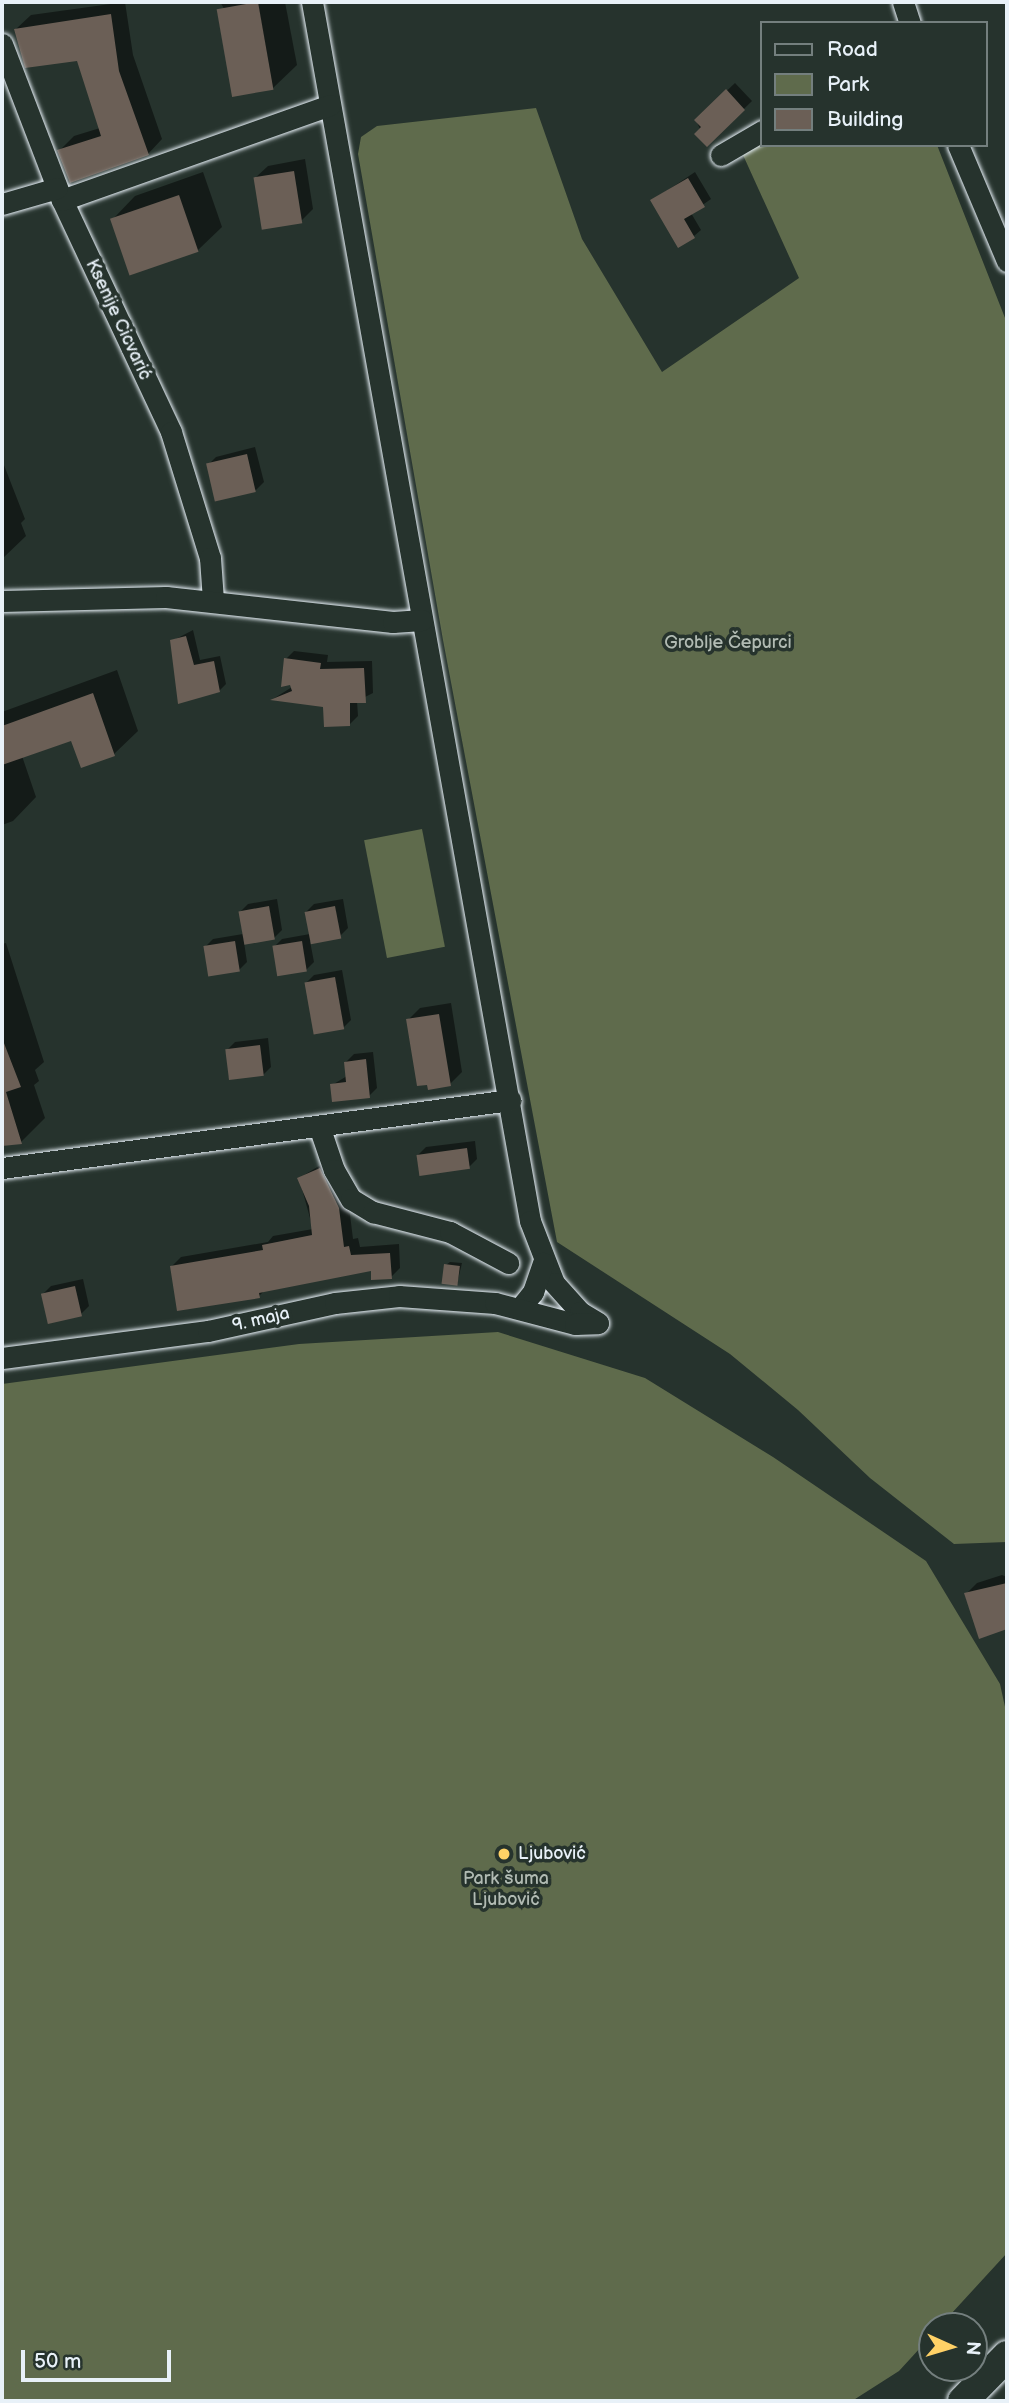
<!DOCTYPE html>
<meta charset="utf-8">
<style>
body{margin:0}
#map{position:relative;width:1009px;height:2403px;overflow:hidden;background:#26332d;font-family:"Balsamiq Sans",sans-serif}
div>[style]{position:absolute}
.green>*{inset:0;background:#5f6b4c;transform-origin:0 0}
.shadow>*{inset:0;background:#0007}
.building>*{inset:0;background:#6b5f56;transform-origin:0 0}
.roads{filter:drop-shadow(0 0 2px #e8f1f8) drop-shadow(0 0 2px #e8f1f8)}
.street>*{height:21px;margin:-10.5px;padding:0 10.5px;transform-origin:10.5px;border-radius:10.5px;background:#26332d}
.secondary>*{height:30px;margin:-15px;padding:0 15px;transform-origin:15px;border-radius:15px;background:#26332d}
.dots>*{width:19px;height:19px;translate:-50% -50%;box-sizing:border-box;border:4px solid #26332d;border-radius:50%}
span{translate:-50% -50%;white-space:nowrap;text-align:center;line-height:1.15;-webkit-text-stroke:7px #26332d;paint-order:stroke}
.street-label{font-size:18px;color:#e8f1f8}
.park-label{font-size:18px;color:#b1bbb3}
.poi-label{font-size:18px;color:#e8f1f8}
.left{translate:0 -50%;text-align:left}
.frame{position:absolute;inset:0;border:4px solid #e8f1f8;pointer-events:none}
.legend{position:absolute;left:760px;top:21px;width:228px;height:126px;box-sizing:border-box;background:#26332d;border:2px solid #747f7e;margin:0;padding:9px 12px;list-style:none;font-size:21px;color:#e8f1f8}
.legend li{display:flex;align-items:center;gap:14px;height:35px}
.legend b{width:35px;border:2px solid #747f7e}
.north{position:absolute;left:918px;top:2312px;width:70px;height:70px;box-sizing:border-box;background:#26332d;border:2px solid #747f7e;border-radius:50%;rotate:94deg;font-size:19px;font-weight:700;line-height:28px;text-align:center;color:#e8f1f8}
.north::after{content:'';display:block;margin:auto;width:24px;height:32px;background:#ffd166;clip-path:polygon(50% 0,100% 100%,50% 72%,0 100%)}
.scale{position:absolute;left:21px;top:2350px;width:150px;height:32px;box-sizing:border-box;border:4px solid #e8f1f8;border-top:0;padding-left:9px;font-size:21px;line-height:24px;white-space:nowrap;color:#e8f1f8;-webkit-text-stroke:5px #26332d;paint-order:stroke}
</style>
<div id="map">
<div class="green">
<i style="clip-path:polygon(536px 108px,582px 239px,662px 372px,799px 278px,743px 155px,762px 143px,937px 145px,1007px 323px,1007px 1542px,954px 1544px,870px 1478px,798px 1410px,730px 1354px,557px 1242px,443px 640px,358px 154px,361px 137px,377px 126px)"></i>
<i style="left:422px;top:829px;width:120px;height:59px;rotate:79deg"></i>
<i style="clip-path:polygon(498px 1332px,645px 1378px,773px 1457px,926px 1561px,1000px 1684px,1007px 1716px,1007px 2253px,940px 2326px,932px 2326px,932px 2335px,899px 2371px,852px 2401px,2px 2401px,2px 1384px,299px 1344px)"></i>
</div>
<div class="shadow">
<i style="clip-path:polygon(125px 2px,133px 55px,162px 139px,148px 154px,59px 151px,74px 136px,100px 128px,78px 59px,16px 29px,31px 15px)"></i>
<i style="clip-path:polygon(220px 2px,285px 2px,297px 65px,273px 88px)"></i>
<i style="clip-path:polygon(735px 83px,752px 101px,707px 145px,696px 120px)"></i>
<i style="clip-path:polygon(305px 159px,313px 209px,301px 221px,255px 178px,268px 166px)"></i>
<i style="clip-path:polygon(203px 172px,222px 227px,198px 250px,112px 220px,135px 196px)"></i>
<i style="clip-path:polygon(695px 172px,711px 199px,691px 213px,701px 230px,694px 236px,653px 200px)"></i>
<i style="clip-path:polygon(255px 447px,264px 482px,256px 490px,208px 465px,216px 457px)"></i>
<i style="clip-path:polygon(2px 460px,25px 519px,21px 523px,26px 536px,2px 559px)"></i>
<i style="clip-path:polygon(193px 630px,200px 660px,220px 656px,226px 684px,219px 691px,179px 702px,172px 641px)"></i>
<i style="clip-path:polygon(294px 651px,328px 655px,327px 662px,372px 661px,373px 693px,357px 701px,358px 716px,350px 724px,325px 706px,273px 699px,292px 687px,286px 659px)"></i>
<i style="clip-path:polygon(117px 670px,138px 731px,114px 754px,82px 766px,72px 739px,22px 756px,36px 797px,13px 821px,2px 825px,2px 712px)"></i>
<i style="clip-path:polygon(277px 899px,282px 930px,274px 938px,244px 942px,247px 962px,239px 970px,205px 947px,213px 939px,243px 934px,240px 912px,248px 904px)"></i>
<i style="clip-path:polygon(343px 899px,348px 928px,340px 936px,310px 941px,314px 962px,306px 970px,274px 947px,282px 939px,310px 934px,306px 912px,314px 904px)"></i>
<i style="clip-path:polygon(6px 943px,44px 1062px,35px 1070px,39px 1081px,34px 1085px,45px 1118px,21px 1142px,2px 1145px,2px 944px)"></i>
<i style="clip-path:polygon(342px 970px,351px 1020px,343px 1028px,306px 983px,314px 975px)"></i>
<i style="clip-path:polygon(451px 1003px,462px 1072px,450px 1084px,408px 1020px,420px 1008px)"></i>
<i style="clip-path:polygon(268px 1038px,271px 1067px,263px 1075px,227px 1050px,235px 1042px)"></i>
<i style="clip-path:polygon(373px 1052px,377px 1088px,369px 1096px,332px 1085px,347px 1076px,346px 1062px,354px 1054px)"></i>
<i style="clip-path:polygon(475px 1141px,477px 1159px,469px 1167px,418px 1155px,426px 1147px)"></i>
<i style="clip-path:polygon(329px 1160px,348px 1198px,353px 1239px,358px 1238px,360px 1247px,399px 1244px,400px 1268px,391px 1277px,372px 1269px,265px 1290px,259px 1296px,172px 1266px,181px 1257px,268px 1242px,273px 1236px,313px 1229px,299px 1178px)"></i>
<i style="clip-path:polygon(450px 1262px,462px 1263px,457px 1284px,446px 1265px)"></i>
<i style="clip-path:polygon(83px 1279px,89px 1306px,81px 1314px,43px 1294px,51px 1286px)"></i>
<i style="clip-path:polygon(1002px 1575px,1007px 1577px,1007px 1627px,980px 1637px,966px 1594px,977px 1583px)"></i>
</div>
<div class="building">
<i style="left:258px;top:2px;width:89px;height:42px;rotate:80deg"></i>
<i style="clip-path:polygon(111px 14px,119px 71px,149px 155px,70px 183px,57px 150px,101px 136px,77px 61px,25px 68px,14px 29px)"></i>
<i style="clip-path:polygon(726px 89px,745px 110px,707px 147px,694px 134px,701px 127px,694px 120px)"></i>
<i style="left:294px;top:171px;width:53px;height:41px;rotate:81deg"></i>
<i style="clip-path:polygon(688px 178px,705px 207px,684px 219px,695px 238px,678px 248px,650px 200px)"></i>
<i style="left:179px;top:195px;width:60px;height:73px;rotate:71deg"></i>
<i style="left:247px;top:454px;width:39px;height:42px;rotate:77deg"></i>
<i style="clip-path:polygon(186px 636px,194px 665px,214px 661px,220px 692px,178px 704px,170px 640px)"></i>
<i style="clip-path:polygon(284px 658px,321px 663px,320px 669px,364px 668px,366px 703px,350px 703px,350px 726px,324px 727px,323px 707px,270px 700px,292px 691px,290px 685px,281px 687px)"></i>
<i style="clip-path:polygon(93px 693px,115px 756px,81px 768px,71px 741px,2px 765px,2px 726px)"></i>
<i style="left:269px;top:906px;width:34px;height:31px;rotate:80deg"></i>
<i style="left:335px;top:906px;width:33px;height:31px;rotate:79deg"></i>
<i style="left:235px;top:941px;width:31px;height:32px;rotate:81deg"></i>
<i style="left:302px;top:941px;width:31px;height:30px;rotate:81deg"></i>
<i style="left:335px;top:977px;width:53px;height:31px;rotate:80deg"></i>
<i style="clip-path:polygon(439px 1014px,451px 1086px,428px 1090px,427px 1085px,417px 1086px,406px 1019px)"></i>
<i style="clip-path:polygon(2px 1038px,21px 1087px,6px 1092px,22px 1144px,2px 1146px)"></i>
<i style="left:260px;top:1045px;width:31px;height:35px;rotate:83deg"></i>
<i style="clip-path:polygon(366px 1059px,370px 1098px,332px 1102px,330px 1084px,346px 1082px,344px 1062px)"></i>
<i style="left:467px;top:1148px;width:21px;height:51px;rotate:82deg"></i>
<i style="clip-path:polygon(320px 1168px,339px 1208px,344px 1247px,349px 1246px,351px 1255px,390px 1253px,392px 1279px,371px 1280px,371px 1271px,259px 1293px,260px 1298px,177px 1311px,170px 1266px,263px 1250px,262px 1245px,312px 1235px,309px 1206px,297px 1178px)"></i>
<i style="left:444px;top:1264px;width:16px;height:20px;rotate:7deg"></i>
<i style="left:75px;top:1286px;width:31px;height:35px;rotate:77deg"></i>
<i style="clip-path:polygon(1007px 1583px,1007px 1629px,979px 1639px,964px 1593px)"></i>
</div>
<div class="roads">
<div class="street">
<i style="left:312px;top:2px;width:1238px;rotate:79.86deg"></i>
<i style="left:530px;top:1221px;width:66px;rotate:68.8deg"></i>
<i style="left:554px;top:1283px;width:39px;rotate:48deg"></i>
<i style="left:580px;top:1312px;width:21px;rotate:31deg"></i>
<i style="left:903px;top:2px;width:22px;rotate:72deg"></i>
<i style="left:2px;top:44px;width:167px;rotate:69deg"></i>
<i style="left:62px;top:200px;width:256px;rotate:64.8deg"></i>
<i style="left:171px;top:432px;width:132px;rotate:72.8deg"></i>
<i style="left:210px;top:558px;width:42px;rotate:85.9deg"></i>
<i style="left:958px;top:145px;width:126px;rotate:67.1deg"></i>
<i style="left:721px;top:155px;width:48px;rotate:-30.3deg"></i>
<i style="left:62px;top:200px;width:284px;rotate:-19.5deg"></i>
<i style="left:2px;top:204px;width:57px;rotate:-16.2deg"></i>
<i style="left:2px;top:601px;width:164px;rotate:-1.4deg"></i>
<i style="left:166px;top:597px;width:228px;rotate:6.3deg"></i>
<i style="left:393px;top:622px;width:29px;rotate:-4deg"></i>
<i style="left:319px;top:1126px;width:46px;rotate:71.2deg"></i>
<i style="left:334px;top:1170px;width:34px;rotate:60deg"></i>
<i style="left:351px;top:1199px;width:26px;rotate:31deg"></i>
<i style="left:373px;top:1212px;width:80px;rotate:14.6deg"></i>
<i style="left:450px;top:1232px;width:66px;rotate:28.1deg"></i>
<i style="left:2px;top:1168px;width:513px;rotate:-7.62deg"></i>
<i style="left:520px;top:1308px;width:21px;rotate:-51deg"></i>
<i style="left:533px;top:1292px;width:31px;rotate:-71deg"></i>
<i style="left:2px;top:1358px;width:208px;rotate:-7.5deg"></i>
<i style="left:208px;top:1331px;width:130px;rotate:-12.4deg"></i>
<i style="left:335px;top:1303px;width:64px;rotate:-6.2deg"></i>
<i style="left:399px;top:1296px;width:96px;rotate:4.2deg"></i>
<i style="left:495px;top:1303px;width:83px;rotate:14.7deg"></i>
<i style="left:575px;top:1324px;width:23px;rotate:-2deg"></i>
</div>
<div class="secondary">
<i style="left:963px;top:2401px;width:63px;rotate:-45.6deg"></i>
</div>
</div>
<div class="dots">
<i style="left:504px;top:1854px;background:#ffd166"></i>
</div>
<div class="street-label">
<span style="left:118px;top:320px;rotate:65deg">Ksenije Cicvarić</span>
<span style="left:261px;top:1320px;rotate:-13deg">9. maja</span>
</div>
<div class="park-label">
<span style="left:728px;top:643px">Groblje Čepurci</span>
<span style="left:506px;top:1890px">Park šuma<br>Ljubović</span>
</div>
<div class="poi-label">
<span class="left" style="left:518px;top:1854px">Ljubović</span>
</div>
<div class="frame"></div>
<ul class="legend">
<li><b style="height:9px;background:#26332d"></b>Road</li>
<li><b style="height:19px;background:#5f6b4c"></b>Park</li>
<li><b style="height:19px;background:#6b5f56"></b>Building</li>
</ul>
<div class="north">N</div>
<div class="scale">50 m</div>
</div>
